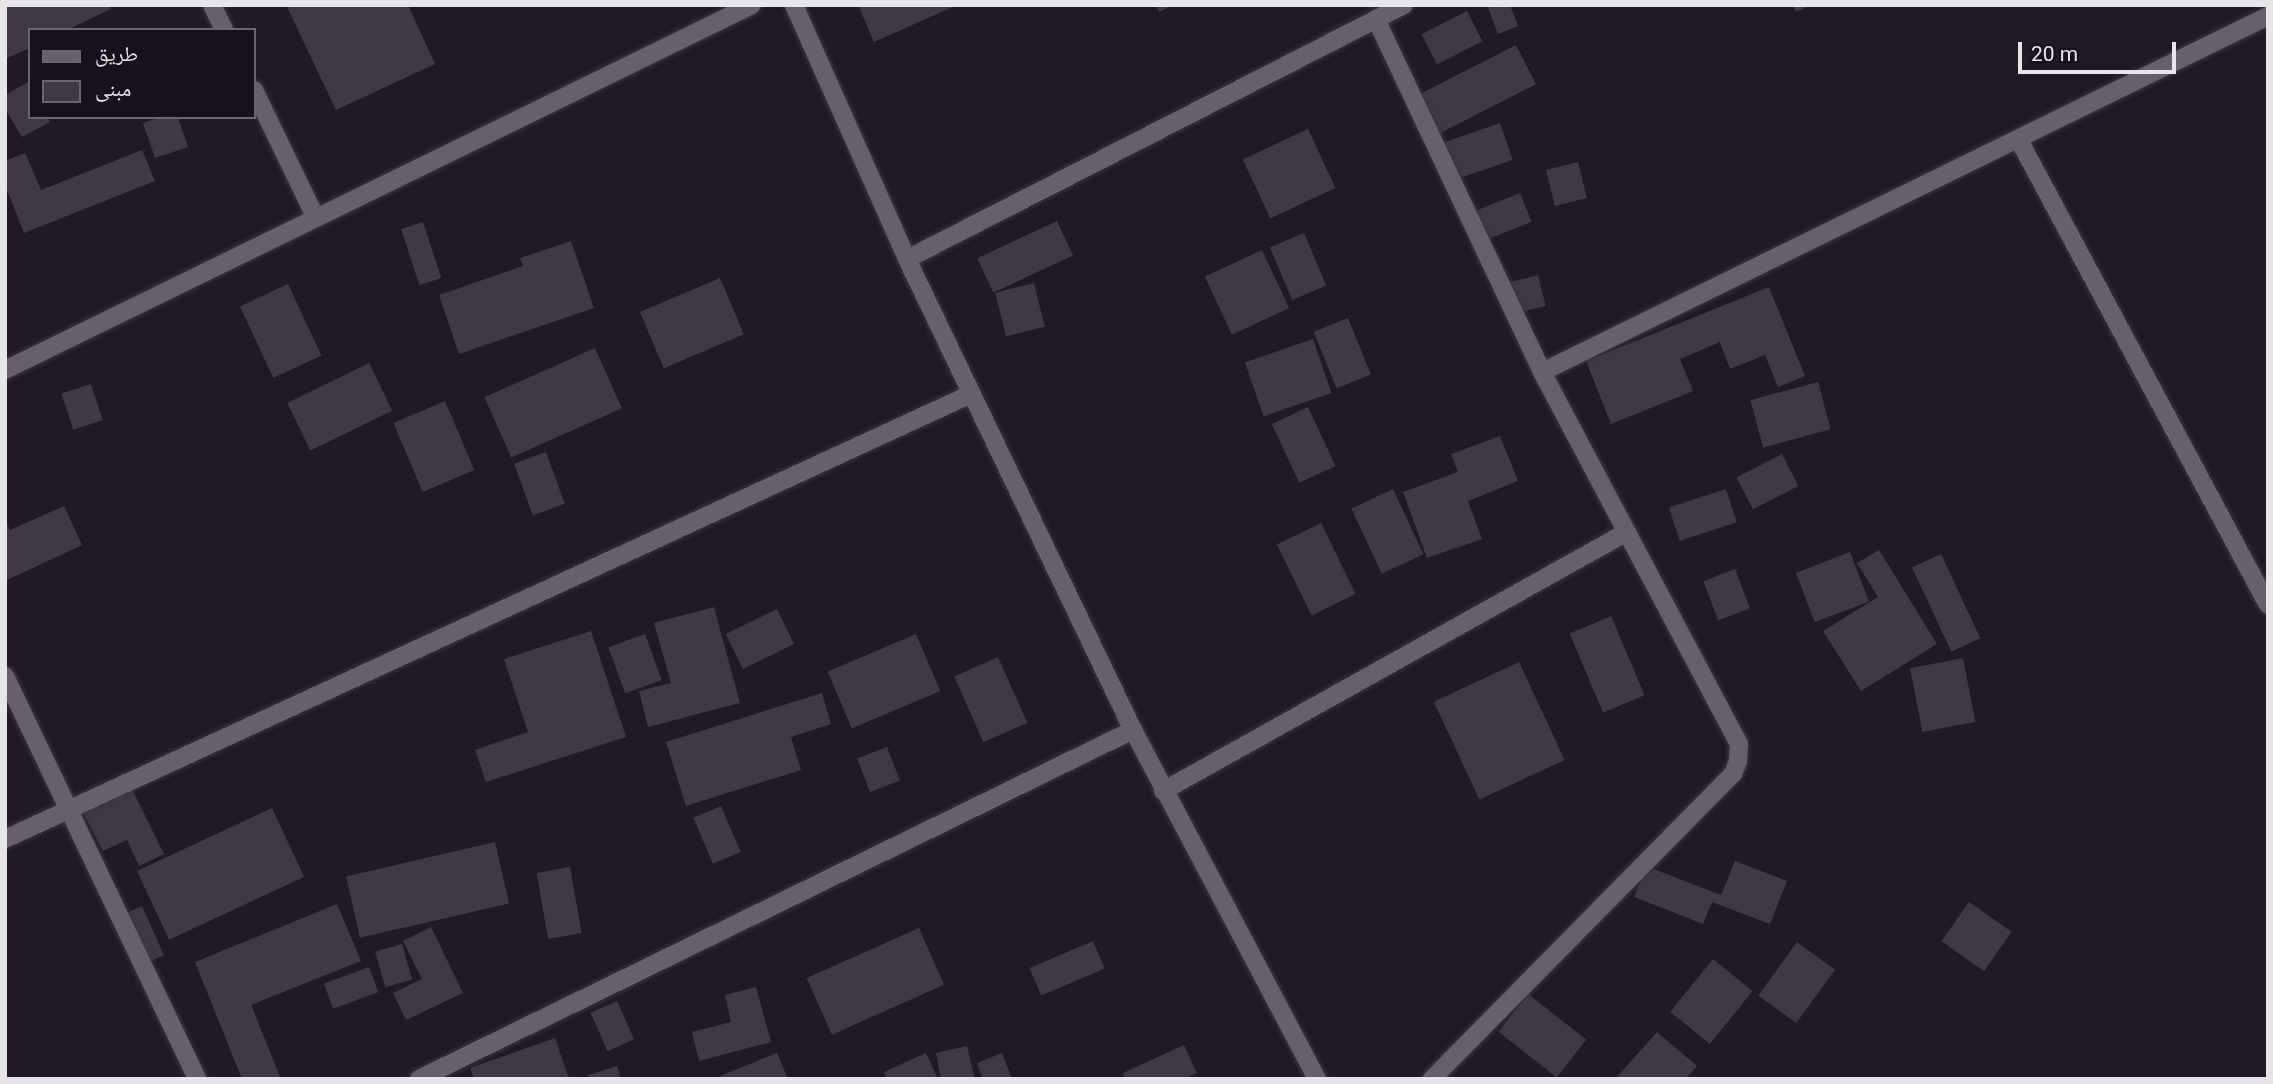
<!DOCTYPE html>
<meta charset="utf-8">
<style>
body{margin:0}
#map{position:relative;width:2273px;height:1084px;overflow:hidden;background:#201a25;font-family:Roboto,"Noto Naskh Arabic",sans-serif}
div>[style]{position:absolute}
.building>*{inset:0;background:#3f3945;transform-origin:0 0}
.roads{filter:drop-shadow(0 0 2px #3b363f) drop-shadow(0 0 2px #3b363f)}
.minor>*{height:18px;margin:-9px;padding:0 9px;transform-origin:9px;border-radius:9px;background:#665f6c}
span{translate:-50% -50%;white-space:nowrap;text-align:center;line-height:1.15;-webkit-text-stroke:7px #17111b;paint-order:stroke}
.frame{position:absolute;inset:0;border:7px solid #e8e4eb;pointer-events:none}
.legend{position:absolute;left:28px;top:28px;width:228px;height:91px;box-sizing:border-box;background:#17111b;border:2px solid #6b656e;margin:0;padding:9px 12px;list-style:none;font-size:21px;color:#e8e4eb}
.legend li{display:flex;align-items:center;gap:14px;height:35px}
.legend b{width:35px;border:2px solid #6b656e}
.scale{position:absolute;left:2018px;top:42px;width:158px;height:32px;box-sizing:border-box;border:4px solid #e8e4eb;border-top:0;padding-left:9px;font-size:21px;line-height:24px;white-space:nowrap;color:#e8e4eb;-webkit-text-stroke:5px #17111b;paint-order:stroke}
</style>
<div id="map">
<div class="building">
<i style="clip-path:polygon(5px 5px,109px 5px,111px 9px,67px 30px,30px 30px,30px 48px,5px 59px)"></i>
<i style="clip-path:polygon(286px 5px,408px 5px,435px 64px,336px 110px)"></i>
<i style="clip-path:polygon(858px 5px,957px 5px,874px 42px)"></i>
<i style="clip-path:polygon(1156px 5px,1174px 5px,1159px 12px)"></i>
<i style="clip-path:polygon(1487px 5px,1510px 5px,1518px 26px,1498px 34px)"></i>
<i style="clip-path:polygon(1792px 5px,1811px 5px,1796px 12px)"></i>
<i style="left:1467px;top:11px;width:34px;height:51px;rotate:63deg"></i>
<i style="left:1516px;top:45px;width:44px;height:110px;rotate:63deg"></i>
<i style="clip-path:polygon(28px 82px,30px 117px,47px 117px,50px 122px,22px 137px,5px 109px,5px 95px)"></i>
<i style="clip-path:polygon(161px 117px,178px 117px,188px 147px,155px 158px,143px 123px)"></i>
<i style="left:1500px;top:123px;width:39px;height:62px;rotate:71deg"></i>
<i style="left:1308px;top:129px;width:65px;height:72px;rotate:65deg"></i>
<i style="clip-path:polygon(142px 150px,155px 181px,24px 233px,5px 185px,5px 161px,25px 153px,41px 190px)"></i>
<i style="left:1578px;top:162px;width:37px;height:33px;rotate:76deg"></i>
<i style="left:1520px;top:193px;width:31px;height:53px;rotate:68deg"></i>
<i style="left:1057px;top:221px;width:38px;height:88px;rotate:65deg"></i>
<i style="left:423px;top:222px;width:59px;height:23px;rotate:72deg"></i>
<i style="left:1304px;top:233px;width:57px;height:37px;rotate:67deg"></i>
<i style="clip-path:polygon(571px 241px,594px 308px,459px 354px,439px 295px,523px 266px,520px 258px)"></i>
<i style="left:1262px;top:250px;width:64px;height:63px;rotate:65deg"></i>
<i style="left:1538px;top:275px;width:32px;height:37px;rotate:76deg"></i>
<i style="left:720px;top:278px;width:61px;height:87px;rotate:67deg"></i>
<i style="left:1034px;top:283px;width:45px;height:40px;rotate:76deg"></i>
<i style="left:288px;top:284px;width:79px;height:53px;rotate:65deg"></i>
<i style="clip-path:polygon(1769px 287px,1805px 376px,1778px 387px,1765px 355px,1730px 369px,1720px 342px,1680px 359px,1693px 391px,1611px 424px,1586px 361px)"></i>
<i style="left:1348px;top:318px;width:61px;height:37px;rotate:68deg"></i>
<i style="left:1313px;top:339px;width:57px;height:72px;rotate:71deg"></i>
<i style="left:595px;top:348px;width:66px;height:121px;rotate:66deg"></i>
<i style="left:369px;top:363px;width:53px;height:91px;rotate:64deg"></i>
<i style="left:1818px;top:382px;width:49px;height:70px;rotate:75deg"></i>
<i style="left:91px;top:384px;width:38px;height:31px;rotate:72deg"></i>
<i style="left:445px;top:401px;width:75px;height:56px;rotate:67deg"></i>
<i style="left:1308px;top:407px;width:65px;height:40px;rotate:65deg"></i>
<i style="clip-path:polygon(1500px 436px,1518px 481px,1468px 501px,1482px 539px,1427px 558px,1403px 492px,1458px 472px,1451px 454px)"></i>
<i style="left:546px;top:452px;width:55px;height:34px;rotate:70deg"></i>
<i style="left:1782px;top:454px;width:36px;height:51px;rotate:63deg"></i>
<i style="left:1393px;top:489px;width:72px;height:46px;rotate:65deg"></i>
<i style="left:1726px;top:489px;width:35px;height:60px;rotate:72deg"></i>
<i style="clip-path:polygon(64px 506px,82px 545px,5px 581px,5px 520px,10px 530px)"></i>
<i style="left:1321px;top:523px;width:79px;height:49px;rotate:64deg"></i>
<i style="clip-path:polygon(1879px 550px,1937px 644px,1861px 691px,1823px 631px,1878px 597px,1857px 563px)"></i>
<i style="left:1850px;top:552px;width:53px;height:58px;rotate:69deg"></i>
<i style="left:1941px;top:554px;width:93px;height:32px;rotate:65deg"></i>
<i style="left:1735px;top:569px;width:42px;height:34px;rotate:69deg"></i>
<i style="clip-path:polygon(714px 607px,740px 703px,648px 727px,639px 691px,671px 683px,654px 623px)"></i>
<i style="left:777px;top:609px;width:39px;height:57px;rotate:64deg"></i>
<i style="left:1611px;top:616px;width:86px;height:45px;rotate:67deg"></i>
<i style="clip-path:polygon(591px 631px,626px 737px,486px 782px,475px 750px,528px 732px,504px 659px)"></i>
<i style="left:645px;top:634px;width:49px;height:39px;rotate:70deg"></i>
<i style="left:916px;top:634px;width:62px;height:96px;rotate:67deg"></i>
<i style="left:998px;top:657px;width:72px;height:48px;rotate:66deg"></i>
<i style="left:1963px;top:658px;width:65px;height:54px;rotate:79deg"></i>
<i style="left:1519px;top:662px;width:108px;height:94px;rotate:65deg"></i>
<i style="clip-path:polygon(822px 693px,831px 724px,791px 737px,801px 770px,686px 806px,666px 742px)"></i>
<i style="left:887px;top:747px;width:36px;height:32px;rotate:69deg"></i>
<i style="clip-path:polygon(127px 779px,164px 854px,139px 866px,127px 840px,103px 851px,78px 803px)"></i>
<i style="left:721px;top:806px;width:50px;height:30px;rotate:67deg"></i>
<i style="left:272px;top:808px;width:76px;height:149px;rotate:65deg"></i>
<i style="left:495px;top:842px;width:63px;height:153px;rotate:77deg"></i>
<i style="clip-path:polygon(1735px 861px,1787px 881px,1770px 924px,1712px 902px,1703px 924px,1634px 897px,1646px 866px,1721px 895px)"></i>
<i style="left:570px;top:867px;width:67px;height:34px;rotate:80deg"></i>
<i style="left:1969px;top:902px;width:52px;height:48px;rotate:35deg"></i>
<i style="clip-path:polygon(337px 904px,361px 961px,251px 1005px,281px 1079px,242px 1079px,195px 962px)"></i>
<i style="left:142px;top:906px;width:54px;height:25px;rotate:66deg"></i>
<i style="clip-path:polygon(431px 927px,463px 993px,406px 1020px,393px 993px,422px 979px,403px 941px)"></i>
<i style="left:919px;top:928px;width:62px;height:123px;rotate:66deg"></i>
<i style="left:1093px;top:941px;width:30px;height:69px;rotate:67deg"></i>
<i style="left:1797px;top:942px;width:47px;height:66px;rotate:36deg"></i>
<i style="left:402px;top:944px;width:37px;height:28px;rotate:74deg"></i>
<i style="left:1713px;top:959px;width:51px;height:68px;rotate:39deg"></i>
<i style="left:369px;top:967px;width:27px;height:48px;rotate:70deg"></i>
<i style="clip-path:polygon(756px 987px,771px 1042px,699px 1061px,692px 1032px,731px 1022px,725px 995px)"></i>
<i style="left:1528px;top:994px;width:74px;height:48px;rotate:38deg"></i>
<i style="left:617px;top:1001px;width:42px;height:29px;rotate:66deg"></i>
<i style="clip-path:polygon(1657px 1032px,1697px 1066px,1686px 1079px,1615px 1079px)"></i>
<i style="clip-path:polygon(555px 1038px,569px 1079px,474px 1079px,470px 1068px)"></i>
<i style="clip-path:polygon(1184px 1045px,1197px 1073px,1184px 1079px,1125px 1079px,1123px 1073px)"></i>
<i style="clip-path:polygon(967px 1046px,975px 1079px,941px 1079px,936px 1053px)"></i>
<i style="clip-path:polygon(777px 1053px,788px 1079px,722px 1079px,720px 1076px)"></i>
<i style="clip-path:polygon(926px 1053px,938px 1079px,887px 1079px,884px 1072px)"></i>
<i style="clip-path:polygon(1002px 1053px,1012px 1079px,983px 1079px,977px 1063px)"></i>
<i style="clip-path:polygon(617px 1066px,621px 1079px,589px 1079px,588px 1075px)"></i>
</div>
<div class="roads">
<div class="minor">
<i style="left:212px;top:5px;width:28px;rotate:64deg"></i>
<i style="left:794px;top:5px;width:278px;rotate:66deg"></i>
<i style="left:907px;top:259px;width:522px;rotate:64.37deg"></i>
<i style="left:1133px;top:730px;width:395px;rotate:62.2deg"></i>
<i style="left:1376px;top:19px;width:390px;rotate:64.8deg"></i>
<i style="left:1542px;top:372px;width:809px;rotate:-26.12deg"></i>
<i style="left:254px;top:90px;width:142px;rotate:64.2deg"></i>
<i style="left:2019px;top:140px;width:527px;rotate:61.83deg"></i>
<i style="left:907px;top:259px;width:558px;rotate:-27.07deg"></i>
<i style="left:5px;top:370px;width:831px;rotate:-26.04deg"></i>
<i style="left:5px;top:676px;width:446px;rotate:64.5deg"></i>
<i style="left:1163px;top:791px;width:531px;rotate:-29.17deg"></i>
<i style="left:5px;top:839px;width:1064px;rotate:-24.73deg"></i>
<i style="left:419px;top:1079px;width:795px;rotate:-26.05deg"></i>
<i style="left:1432px;top:1079px;width:429px;rotate:-45.4deg"></i>
<i style="left:1733px;top:774px;width:14px;rotate:-69deg"></i>
<i style="left:1738px;top:761px;width:17px;rotate:-87deg"></i>
<i style="left:1739px;top:744px;width:421px;rotate:-117.9deg"></i>
</div>
</div>
<div class="frame"></div>
<ul class="legend">
<li><b style="height:9px;background:#665f6c"></b>طريق</li>
<li><b style="height:19px;background:#3f3945"></b>مبنى</li>
</ul>
<div class="scale">20 m</div>
</div>
